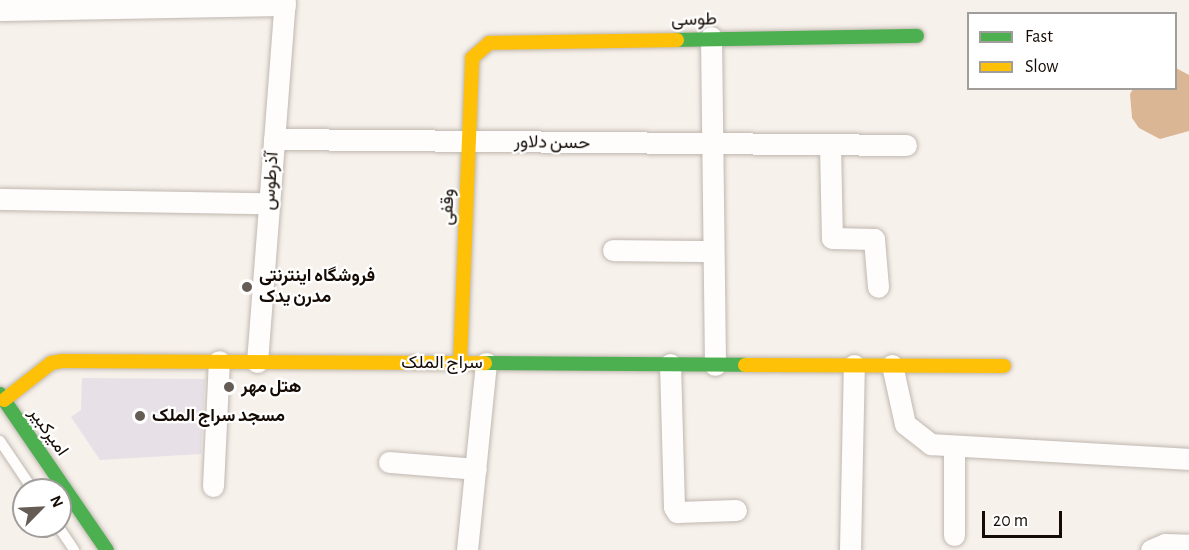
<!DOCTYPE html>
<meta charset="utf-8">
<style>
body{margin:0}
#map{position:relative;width:1189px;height:550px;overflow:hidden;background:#f7f1eb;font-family:"Alegreya Sans",Vazirmatn,sans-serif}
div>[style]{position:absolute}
.water>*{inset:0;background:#dab695}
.building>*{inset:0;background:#e7e1e7}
.roads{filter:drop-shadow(0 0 2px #bfb7b0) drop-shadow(0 0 2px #bfb7b0)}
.lane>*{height:10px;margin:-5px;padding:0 5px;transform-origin:5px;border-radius:5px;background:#fefdfc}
.street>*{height:21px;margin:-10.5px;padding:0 10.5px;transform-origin:10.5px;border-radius:10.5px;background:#fefdfc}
.fast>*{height:14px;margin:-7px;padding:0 7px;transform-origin:7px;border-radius:7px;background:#4caf50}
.slow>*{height:14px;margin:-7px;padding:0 7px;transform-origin:7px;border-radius:7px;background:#ffc107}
.dots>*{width:16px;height:16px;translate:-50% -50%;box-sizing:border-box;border:3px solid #fff;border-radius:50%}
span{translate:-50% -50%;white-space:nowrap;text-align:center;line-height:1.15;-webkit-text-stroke:4.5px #fff;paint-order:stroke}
.street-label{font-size:18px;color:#150b04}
.poi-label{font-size:18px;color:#150b04;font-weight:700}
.left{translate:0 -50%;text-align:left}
.legend{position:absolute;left:967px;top:12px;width:210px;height:78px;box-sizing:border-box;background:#fff;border:2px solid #a19d9b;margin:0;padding:8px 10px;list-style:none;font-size:18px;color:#150b04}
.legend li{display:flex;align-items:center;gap:12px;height:30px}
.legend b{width:30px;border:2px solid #a19d9b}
.north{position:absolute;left:12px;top:478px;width:60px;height:60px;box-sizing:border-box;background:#fff;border:2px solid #a19d9b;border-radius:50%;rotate:66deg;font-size:16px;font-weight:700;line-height:24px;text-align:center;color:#150b04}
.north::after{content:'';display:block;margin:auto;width:21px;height:27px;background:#645c55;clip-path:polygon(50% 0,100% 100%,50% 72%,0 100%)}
.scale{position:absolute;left:982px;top:511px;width:80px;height:27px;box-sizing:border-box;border:3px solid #150b04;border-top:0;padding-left:8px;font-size:18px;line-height:21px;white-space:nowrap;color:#150b04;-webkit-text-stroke:4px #fff;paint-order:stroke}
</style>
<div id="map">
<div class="water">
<i style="clip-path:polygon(1176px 68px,1189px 75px,1189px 131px,1160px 139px,1139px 128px,1132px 118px,1130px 94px,1133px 89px,1176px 88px)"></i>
</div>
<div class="building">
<i style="clip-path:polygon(82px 378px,205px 379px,201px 454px,100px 460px,71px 417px,81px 410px)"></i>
</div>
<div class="roads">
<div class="lane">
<i style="left:0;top:441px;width:59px;rotate:56deg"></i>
<i style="left:58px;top:526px;width:29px;rotate:56deg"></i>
</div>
<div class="street">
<i style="left:0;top:10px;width:285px;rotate:-1deg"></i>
<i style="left:711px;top:37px;width:328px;rotate:89.3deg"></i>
<i style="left:274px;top:139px;width:632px;rotate:0.54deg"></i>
<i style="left:830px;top:145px;width:93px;rotate:88.8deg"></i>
<i style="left:832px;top:238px;width:42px;rotate:1.4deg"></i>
<i style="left:874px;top:239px;width:48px;rotate:85.2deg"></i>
<i style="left:0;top:199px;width:269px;rotate:0.9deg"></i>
<i style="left:613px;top:250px;width:100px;rotate:0.6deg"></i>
<i style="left:257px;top:362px;width:363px;rotate:-85.6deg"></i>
<i style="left:670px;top:364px;width:143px;rotate:88.4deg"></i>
<i style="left:674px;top:507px;width:6px;rotate:59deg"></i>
<i style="left:677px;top:512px;width:59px;rotate:-1.9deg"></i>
<i style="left:892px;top:365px;width:60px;rotate:77.6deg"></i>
<i style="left:905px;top:424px;width:33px;rotate:38deg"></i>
<i style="left:931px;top:444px;width:258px;rotate:3.3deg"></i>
<i style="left:389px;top:462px;width:87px;rotate:4.6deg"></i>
<i style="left:213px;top:486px;width:125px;rotate:-87.3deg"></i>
<i style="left:954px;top:535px;width:89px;rotate:-90deg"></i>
<i style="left:467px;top:550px;width:188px;rotate:-84.2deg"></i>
<i style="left:850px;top:550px;width:185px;rotate:-88.8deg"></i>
<i style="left:1151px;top:550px;width:15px;rotate:-23deg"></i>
<i style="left:1165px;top:544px;width:24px;rotate:2deg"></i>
</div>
<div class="fast">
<i style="left:677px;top:40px;width:240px;rotate:-1deg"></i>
<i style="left:485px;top:363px;width:260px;rotate:0.4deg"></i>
<i style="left:0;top:394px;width:189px;rotate:55.6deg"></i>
</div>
<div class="slow">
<i style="left:460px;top:363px;width:305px;rotate:-87.7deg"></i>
<i style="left:472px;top:58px;width:23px;rotate:-41deg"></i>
<i style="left:489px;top:43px;width:188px;rotate:-0.9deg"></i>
<i style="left:745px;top:365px;width:259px;rotate:0.2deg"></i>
<i style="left:4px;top:400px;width:60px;rotate:-38.2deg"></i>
<i style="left:51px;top:363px;width:11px;rotate:-10deg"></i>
<i style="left:62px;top:361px;width:423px;rotate:0.3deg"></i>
</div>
</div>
<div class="dots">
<i style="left:247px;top:287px;background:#645c55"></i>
<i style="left:229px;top:387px;background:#645c55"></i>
<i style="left:140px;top:416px;background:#645c55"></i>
</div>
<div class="street-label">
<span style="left:694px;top:20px;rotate:-1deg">طوسی</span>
<span style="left:552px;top:143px;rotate:1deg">حسن دلاور</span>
<span style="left:271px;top:181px;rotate:-86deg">آذرطوس</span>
<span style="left:448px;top:207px;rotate:-88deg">وقفی</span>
<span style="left:442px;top:363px">سراج الملک</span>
<span style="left:48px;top:432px;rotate:55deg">امیرکبیر</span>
</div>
<div class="poi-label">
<span class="left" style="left:259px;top:287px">فروشگاه اینترنتی<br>مدرن یدک</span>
<span class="left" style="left:241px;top:387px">هتل مهر</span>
<span class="left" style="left:152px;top:416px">مسجد سراج الملک</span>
</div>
<ul class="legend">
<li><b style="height:8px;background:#4caf50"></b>Fast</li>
<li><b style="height:8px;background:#ffc107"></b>Slow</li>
</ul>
<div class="north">N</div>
<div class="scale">20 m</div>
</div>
